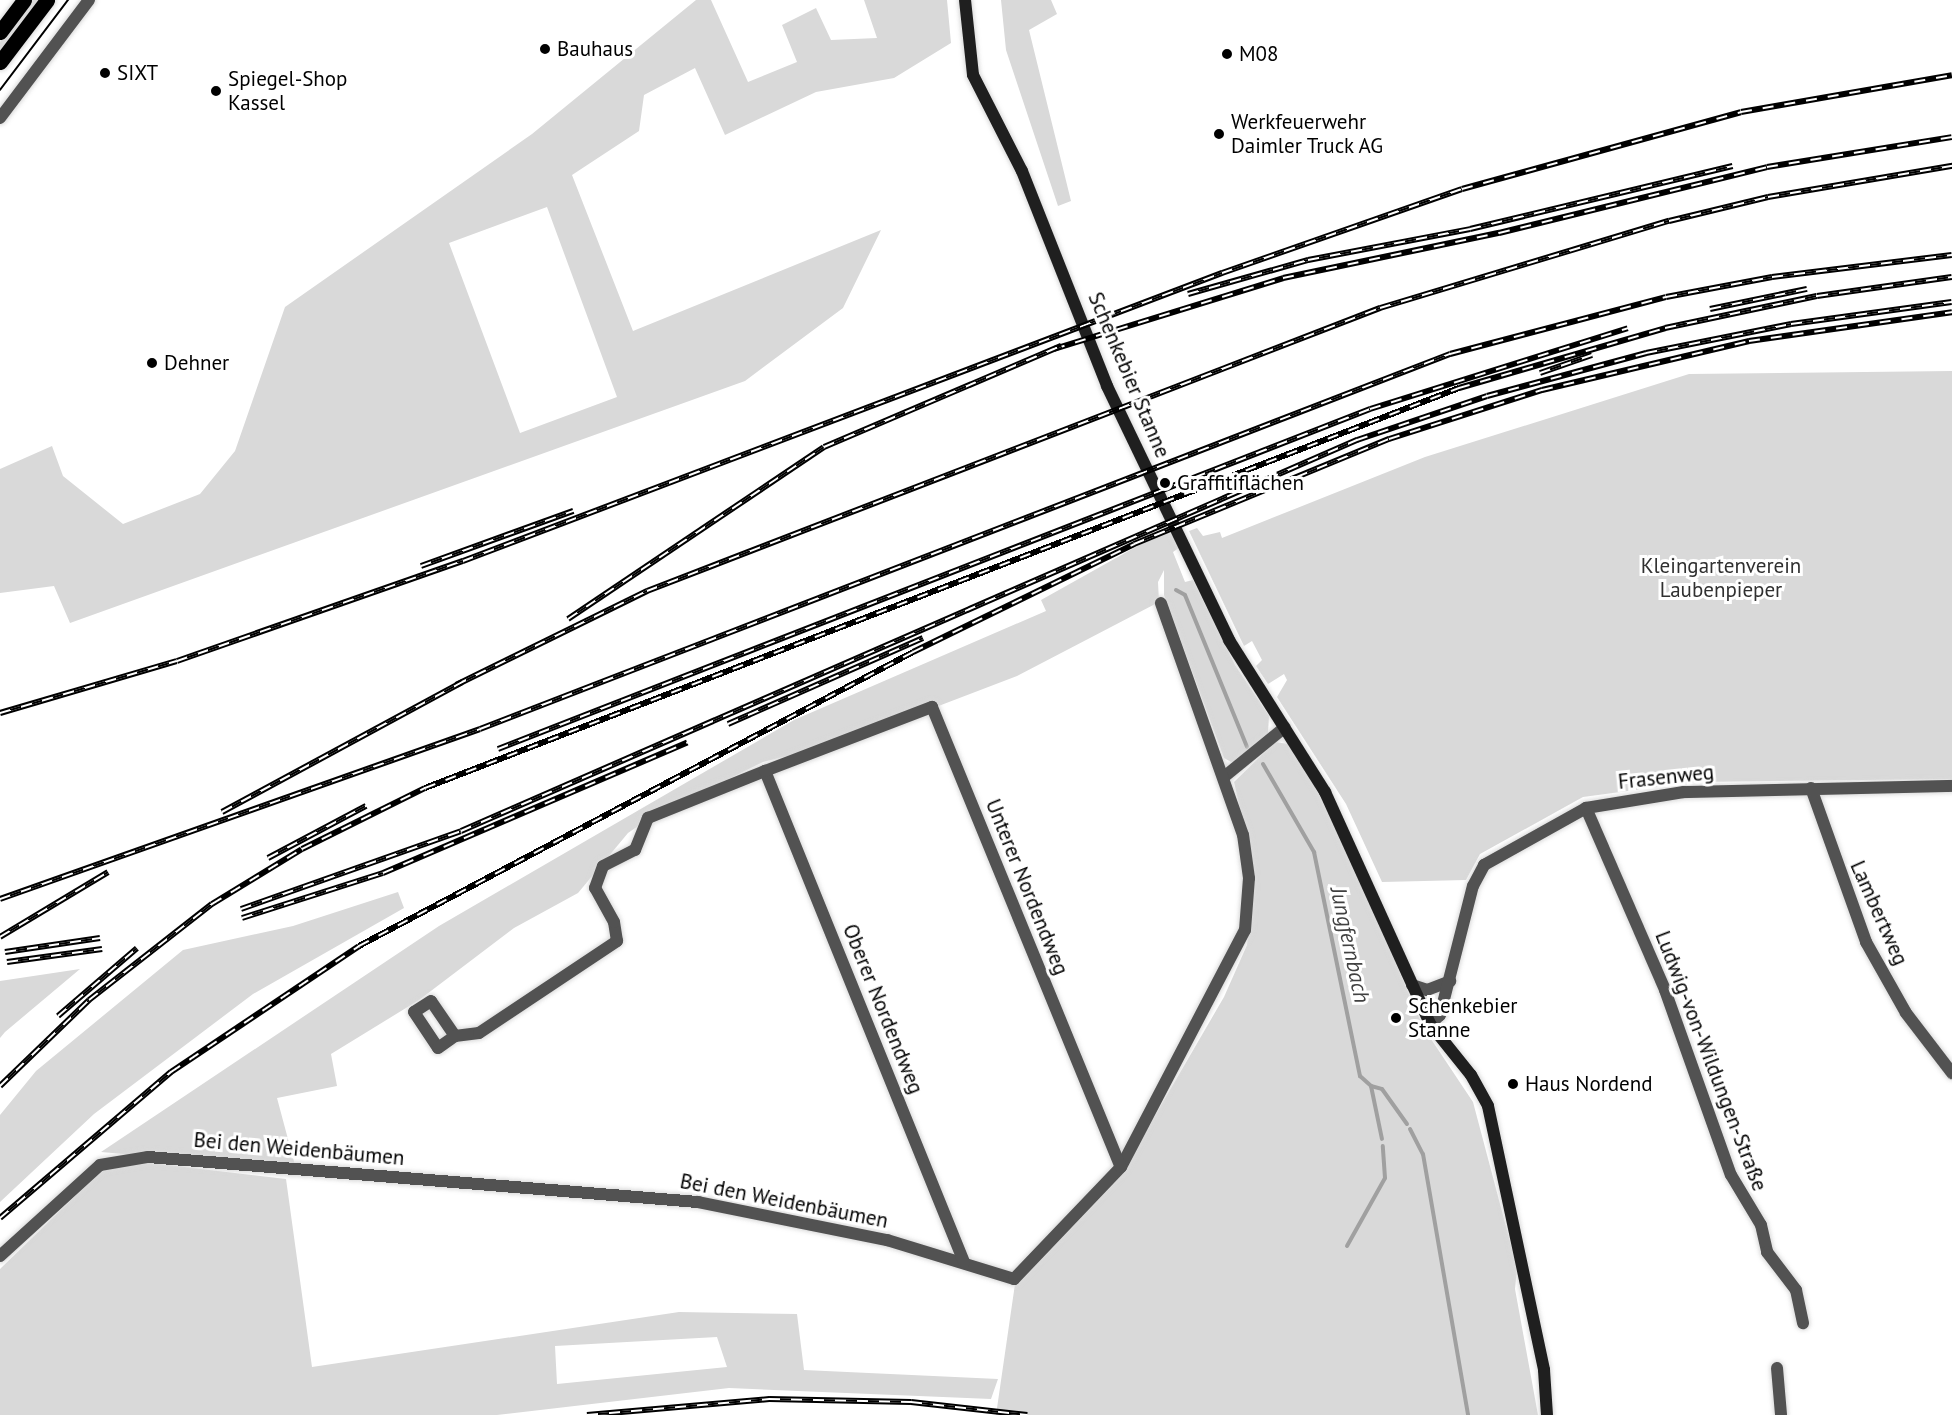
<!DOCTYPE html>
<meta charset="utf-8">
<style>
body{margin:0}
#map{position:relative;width:1952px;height:1415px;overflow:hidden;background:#fff;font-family:"PT Sans",sans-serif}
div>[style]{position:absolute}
.green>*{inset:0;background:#d9d9d9}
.stream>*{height:4px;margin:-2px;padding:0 2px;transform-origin:2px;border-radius:2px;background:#a0a0a0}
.roads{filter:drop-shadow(0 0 2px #dbdbdb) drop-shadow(0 0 2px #dbdbdb)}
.street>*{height:12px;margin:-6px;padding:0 6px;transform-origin:6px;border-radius:6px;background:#525252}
.secondary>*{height:12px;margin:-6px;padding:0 6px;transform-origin:6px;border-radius:6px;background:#1f1f1f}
.primary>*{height:15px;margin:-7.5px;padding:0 7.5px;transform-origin:7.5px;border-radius:7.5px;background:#000}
.tram>*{height:1.5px;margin:-0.75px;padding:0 0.75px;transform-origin:0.75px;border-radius:0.75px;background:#000}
.rail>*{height:6px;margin-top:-3px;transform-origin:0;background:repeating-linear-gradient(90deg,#fff 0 11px,#000 0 22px);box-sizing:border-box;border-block:2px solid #000}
.dots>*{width:16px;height:16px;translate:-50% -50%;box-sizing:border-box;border:3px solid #fff;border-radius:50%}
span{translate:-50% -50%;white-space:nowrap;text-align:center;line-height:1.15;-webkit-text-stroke:6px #fff;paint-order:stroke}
.poi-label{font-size:21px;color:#000}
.left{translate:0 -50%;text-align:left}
.street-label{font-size:21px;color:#000}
.park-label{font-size:21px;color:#303030}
.water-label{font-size:22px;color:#414141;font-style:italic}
</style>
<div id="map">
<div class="green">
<i style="clip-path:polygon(32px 0,39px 0,0 52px,0 42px)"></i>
<i style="clip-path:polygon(evenodd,696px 0,711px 0,748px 82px,797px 62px,782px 25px,816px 8px,831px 40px,877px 38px,864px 0,947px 0,951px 43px,894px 78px,816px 92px,725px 135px,695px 68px,644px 95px,639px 131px,572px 175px,633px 331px,881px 230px,843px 308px,745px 381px,70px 623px,54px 586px,0 593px,0 469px,52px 446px,63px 476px,123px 524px,200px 494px,235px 451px,285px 307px,532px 134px,696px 0,547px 207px,617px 397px,520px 433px,449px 243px,547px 207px)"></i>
<i style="clip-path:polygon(1001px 0,1051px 0,1057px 14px,1029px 30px,1071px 201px,1058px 206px,1006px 50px)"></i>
<i style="clip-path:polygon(1952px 371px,1952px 779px,1695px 782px,1583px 797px,1480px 854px,1466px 880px,1382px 882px,1346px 804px,1277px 697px,1287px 680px,1284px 674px,1268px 684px,1256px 666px,1262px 660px,1252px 641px,1244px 646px,1189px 531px,1197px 528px,1203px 536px,1220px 532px,1222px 538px,1425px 457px,1689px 374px)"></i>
<i style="clip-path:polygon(1166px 530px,1183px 545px,1173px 552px,1185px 582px,1193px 580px,1235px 665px,1269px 716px,1268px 733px,1233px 763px,1224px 758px,1164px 595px,1164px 570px,1158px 582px,1159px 602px,1017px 676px,847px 741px,763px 762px,651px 817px,628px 833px,578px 893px,514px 928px,419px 1000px,331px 1054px,337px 1086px,277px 1098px,296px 1169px,101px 1152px,439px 926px,794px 720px,1046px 611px,1041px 600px)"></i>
<i style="clip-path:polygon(1275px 742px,1288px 744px,1304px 767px,1342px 838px,1423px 1027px,1473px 1102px,1517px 1268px,1515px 1289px,1538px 1415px,996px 1415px,1015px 1284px,1124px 1169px,1224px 997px,1247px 945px,1255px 876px,1234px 782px)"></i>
<i style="clip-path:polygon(398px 892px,404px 908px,253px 994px,94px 1114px,0 1202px,0 1115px,36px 1071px,183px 950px,293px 926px)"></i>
<i style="clip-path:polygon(80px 969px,5px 1032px,0 1038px,0 981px)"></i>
<i style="clip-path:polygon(evenodd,142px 1162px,286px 1179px,312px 1367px,679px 1312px,797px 1314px,804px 1370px,998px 1379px,991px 1399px,729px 1388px,497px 1415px,0 1415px,0 1269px,101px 1171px,142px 1162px,717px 1337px,727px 1367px,557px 1384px,555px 1346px,717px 1337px)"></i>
</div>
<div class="stream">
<i style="left:1176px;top:590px;width:10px;rotate:29deg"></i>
<i style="left:1185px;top:595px;width:164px;rotate:67.8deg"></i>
<i style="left:1263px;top:764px;width:102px;rotate:59.9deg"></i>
<i style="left:1314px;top:852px;width:229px;rotate:78.4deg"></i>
<i style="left:1360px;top:1076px;width:15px;rotate:42deg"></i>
<i style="left:1371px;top:1086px;width:54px;rotate:78.3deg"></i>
<i style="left:1371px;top:1086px;width:11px;rotate:15deg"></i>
<i style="left:1382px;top:1089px;width:43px;rotate:54.5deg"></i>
<i style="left:1410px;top:1129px;width:28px;rotate:63deg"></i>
<i style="left:1423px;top:1154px;width:265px;rotate:80.2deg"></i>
<i style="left:1347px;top:1246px;width:78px;rotate:-60.8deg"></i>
<i style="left:1385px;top:1178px;width:32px;rotate:-94deg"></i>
</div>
<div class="roads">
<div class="street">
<i style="left:0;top:118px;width:148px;rotate:-53deg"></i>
<i style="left:1225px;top:776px;width:77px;rotate:-39.2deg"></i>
<i style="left:1811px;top:788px;width:164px;rotate:70.3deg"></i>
<i style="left:1866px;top:942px;width:81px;rotate:60.6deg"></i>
<i style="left:1906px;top:1013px;width:76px;rotate:52.5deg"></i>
<i style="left:1586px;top:808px;width:198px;rotate:66.5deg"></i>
<i style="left:1665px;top:990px;width:196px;rotate:70.4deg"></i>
<i style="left:1731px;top:1175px;width:58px;rotate:59deg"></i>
<i style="left:1761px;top:1225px;width:28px;rotate:77deg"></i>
<i style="left:1767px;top:1252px;width:48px;rotate:52.7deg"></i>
<i style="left:1796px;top:1290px;width:34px;rotate:78deg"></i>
<i style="left:1412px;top:985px;width:16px;rotate:18deg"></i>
<i style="left:1427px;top:990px;width:25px;rotate:-21deg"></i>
<i style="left:1430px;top:1024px;width:13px;rotate:-42deg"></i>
<i style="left:1440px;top:1015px;width:133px;rotate:-75.7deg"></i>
<i style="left:1473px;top:886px;width:24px;rotate:-62deg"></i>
<i style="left:1484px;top:865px;width:117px;rotate:-29.2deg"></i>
<i style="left:1586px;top:808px;width:99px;rotate:-9.3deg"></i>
<i style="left:1684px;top:792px;width:268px;rotate:-1.3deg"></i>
<i style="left:455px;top:1036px;width:42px;rotate:-124.4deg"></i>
<i style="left:431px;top:1001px;width:20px;rotate:147deg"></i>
<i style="left:414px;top:1012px;width:43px;rotate:56.3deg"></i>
<i style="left:438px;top:1048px;width:21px;rotate:-35deg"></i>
<i style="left:455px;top:1036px;width:24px;rotate:-7deg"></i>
<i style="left:479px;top:1033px;width:166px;rotate:-33.7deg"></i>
<i style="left:617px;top:941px;width:19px;rotate:-99deg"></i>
<i style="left:614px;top:922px;width:39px;rotate:-119deg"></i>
<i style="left:595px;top:888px;width:23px;rotate:-70deg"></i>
<i style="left:603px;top:866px;width:36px;rotate:-27deg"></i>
<i style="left:635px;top:850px;width:35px;rotate:-68deg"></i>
<i style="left:648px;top:818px;width:126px;rotate:-21.9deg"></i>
<i style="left:0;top:1256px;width:135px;rotate:-42.3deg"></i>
<i style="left:100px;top:1165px;width:49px;rotate:-9.5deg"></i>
<i style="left:148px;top:1157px;width:552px;rotate:4.68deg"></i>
<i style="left:698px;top:1202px;width:193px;rotate:11.4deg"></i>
<i style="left:887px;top:1240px;width:133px;rotate:17.1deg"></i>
<i style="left:1014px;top:1279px;width:155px;rotate:-46.3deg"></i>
<i style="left:1121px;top:1167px;width:267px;rotate:-62.4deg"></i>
<i style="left:1245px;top:930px;width:52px;rotate:-85.6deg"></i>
<i style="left:1249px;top:878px;width:43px;rotate:-97.9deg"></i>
<i style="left:1243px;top:835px;width:246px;rotate:-109.5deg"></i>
<i style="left:964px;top:1262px;width:530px;rotate:-112.06deg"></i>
<i style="left:765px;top:771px;width:179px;rotate:-21deg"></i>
<i style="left:932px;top:707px;width:497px;rotate:67.7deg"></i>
<i style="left:1777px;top:1368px;width:47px;rotate:85.1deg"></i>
</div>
<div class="secondary">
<i style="left:965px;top:0;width:75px;rotate:83.9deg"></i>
<i style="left:973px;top:75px;width:108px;rotate:63deg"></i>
<i style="left:1022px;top:171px;width:231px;rotate:68.4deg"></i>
<i style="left:1107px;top:386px;width:282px;rotate:64.3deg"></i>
<i style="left:1229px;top:640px;width:180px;rotate:57.7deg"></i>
<i style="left:1325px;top:792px;width:255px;rotate:65.6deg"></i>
<i style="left:1430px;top:1024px;width:65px;rotate:51.2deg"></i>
<i style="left:1471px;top:1075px;width:35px;rotate:61deg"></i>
<i style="left:1488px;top:1106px;width:270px;rotate:78deg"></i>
<i style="left:1544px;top:1370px;width:45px;rotate:86.2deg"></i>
</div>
<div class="primary">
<i style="left:0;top:32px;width:40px;rotate:-53deg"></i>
<i style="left:0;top:62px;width:78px;rotate:-52.8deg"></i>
</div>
</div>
<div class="tram">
<i style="left:0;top:90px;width:113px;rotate:-52.9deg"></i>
</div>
<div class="rail">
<i style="left:1188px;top:294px;width:125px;rotate:-15.8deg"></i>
<i style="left:1308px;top:260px;width:165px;rotate:-10.8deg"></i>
<i style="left:1470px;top:229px;width:270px;rotate:-13.5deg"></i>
<i style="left:1710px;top:309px;width:99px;rotate:-11.7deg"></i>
<i style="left:1054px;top:349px;width:240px;rotate:-17.2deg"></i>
<i style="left:1283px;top:278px;width:221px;rotate:-11.8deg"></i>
<i style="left:1499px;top:233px;width:276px;rotate:-13.8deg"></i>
<i style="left:1767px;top:167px;width:187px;rotate:-9.2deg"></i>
<i style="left:1540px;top:373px;width:55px;rotate:-19.1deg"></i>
<i style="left:421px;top:566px;width:162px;rotate:-19.9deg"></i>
<i style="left:568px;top:619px;width:308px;rotate:-33.9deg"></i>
<i style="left:824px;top:447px;width:258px;rotate:-23.1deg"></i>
<i style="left:456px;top:685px;width:213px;rotate:-26.2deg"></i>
<i style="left:647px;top:591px;width:786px;rotate:-21.11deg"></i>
<i style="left:1380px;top:308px;width:302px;rotate:-16.8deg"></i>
<i style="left:1669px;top:221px;width:102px;rotate:-13.6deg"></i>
<i style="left:1768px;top:197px;width:187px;rotate:-9.6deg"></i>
<i style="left:0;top:713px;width:184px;rotate:-16.4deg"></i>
<i style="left:177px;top:661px;width:303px;rotate:-19.3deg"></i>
<i style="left:463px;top:561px;width:812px;rotate:-20.78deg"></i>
<i style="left:1222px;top:273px;width:254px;rotate:-19.3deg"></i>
<i style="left:1462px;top:189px;width:289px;rotate:-15.4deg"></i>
<i style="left:1741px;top:112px;width:214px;rotate:-9.9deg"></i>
<i style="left:728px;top:724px;width:213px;rotate:-23.8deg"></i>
<i style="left:498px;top:749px;width:936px;rotate:-21.3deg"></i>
<i style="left:1370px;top:409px;width:270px;rotate:-17.4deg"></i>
<i style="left:222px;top:812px;width:273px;rotate:-28.4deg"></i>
<i style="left:268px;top:858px;width:111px;rotate:-28deg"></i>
<i style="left:0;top:899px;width:509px;rotate:-19.5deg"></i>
<i style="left:480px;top:729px;width:1040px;rotate:-21.14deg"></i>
<i style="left:1450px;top:354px;width:223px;rotate:-14.8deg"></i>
<i style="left:1666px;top:297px;width:108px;rotate:-10.7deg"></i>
<i style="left:1772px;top:277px;width:181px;rotate:-7deg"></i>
<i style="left:241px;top:909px;width:233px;rotate:-19.5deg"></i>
<i style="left:461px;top:831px;width:978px;rotate:-23.58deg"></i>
<i style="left:1357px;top:440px;width:137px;rotate:-18.7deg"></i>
<i style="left:1487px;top:396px;width:165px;rotate:-15.1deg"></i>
<i style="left:1646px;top:353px;width:148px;rotate:-11.3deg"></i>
<i style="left:1791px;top:324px;width:162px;rotate:-7.8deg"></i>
<i style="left:242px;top:918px;width:148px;rotate:-17.7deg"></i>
<i style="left:383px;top:873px;width:331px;rotate:-23.2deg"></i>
<i style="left:0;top:937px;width:126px;rotate:-31deg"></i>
<i style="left:5px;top:952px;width:96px;rotate:-8.4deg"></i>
<i style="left:7px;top:962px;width:96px;rotate:-7.8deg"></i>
<i style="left:58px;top:1016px;width:104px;rotate:-40.7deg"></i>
<i style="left:0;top:1086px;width:124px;rotate:-44deg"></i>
<i style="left:89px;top:1000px;width:156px;rotate:-38deg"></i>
<i style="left:212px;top:904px;width:105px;rotate:-31.4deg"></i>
<i style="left:302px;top:849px;width:137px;rotate:-26.4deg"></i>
<i style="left:425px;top:788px;width:1109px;rotate:-21.15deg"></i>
<i style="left:1459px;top:388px;width:215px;rotate:-16.2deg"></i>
<i style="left:1665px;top:328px;width:155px;rotate:-11.9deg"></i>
<i style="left:1817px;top:296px;width:136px;rotate:-8deg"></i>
<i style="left:0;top:1218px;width:225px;rotate:-40.5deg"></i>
<i style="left:171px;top:1072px;width:226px;rotate:-33.8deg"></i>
<i style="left:359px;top:946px;width:627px;rotate:-27.95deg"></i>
<i style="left:913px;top:652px;width:246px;rotate:-26deg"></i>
<i style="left:1134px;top:544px;width:276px;rotate:-22.4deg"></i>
<i style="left:1389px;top:439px;width:161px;rotate:-17.8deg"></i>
<i style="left:1542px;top:390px;width:213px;rotate:-13.3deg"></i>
<i style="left:1749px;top:341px;width:205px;rotate:-8.1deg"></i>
<i style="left:587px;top:1415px;width:183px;rotate:-5deg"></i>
<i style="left:769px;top:1399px;width:142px;rotate:1.2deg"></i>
<i style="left:911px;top:1402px;width:117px;rotate:6.4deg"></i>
</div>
<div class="dots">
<i style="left:545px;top:49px;background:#000"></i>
<i style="left:1227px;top:54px;background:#000"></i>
<i style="left:105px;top:73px;background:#000"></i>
<i style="left:216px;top:91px;background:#000"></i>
<i style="left:1219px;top:134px;background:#000"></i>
<i style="left:152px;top:363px;background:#000"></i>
<i style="left:1165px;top:483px;background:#000"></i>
<i style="left:1396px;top:1018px;background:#000"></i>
<i style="left:1513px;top:1084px;background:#000"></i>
</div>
<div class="poi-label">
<span class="left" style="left:557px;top:49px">Bauhaus</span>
<span class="left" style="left:1239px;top:54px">M08</span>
<span class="left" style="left:117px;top:73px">SIXT</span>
<span class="left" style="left:228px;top:91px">Spiegel-Shop<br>Kassel</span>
<span class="left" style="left:1231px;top:134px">Werkfeuerwehr<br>Daimler Truck AG</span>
<span class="left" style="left:164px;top:363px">Dehner</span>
<span class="left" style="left:1177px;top:483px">Graffitiflächen</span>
<span class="left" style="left:1408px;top:1018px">Schenkebier<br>Stanne</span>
<span class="left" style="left:1525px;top:1084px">Haus Nordend</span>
</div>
<div class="street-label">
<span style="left:1129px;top:375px;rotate:67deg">Schenkebier Stanne</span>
<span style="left:1666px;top:777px;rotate:-6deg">Frasenweg</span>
<span style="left:1027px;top:887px;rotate:68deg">Unterer Nordendweg</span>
<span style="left:1879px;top:913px;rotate:66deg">Lambertweg</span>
<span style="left:883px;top:1009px;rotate:68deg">Oberer Nordendweg</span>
<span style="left:1711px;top:1061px;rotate:69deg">Ludwig-von-Wildungen-Straße</span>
<span style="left:299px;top:1149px;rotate:5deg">Bei den Weidenbäumen</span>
<span style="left:784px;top:1201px;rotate:11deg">Bei den Weidenbäumen</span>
</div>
<div class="park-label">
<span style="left:1721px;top:578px">Kleingartenverein<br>Laubenpieper</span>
</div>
<div class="water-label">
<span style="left:1350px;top:945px;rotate:78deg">Jungfernbach</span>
</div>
</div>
